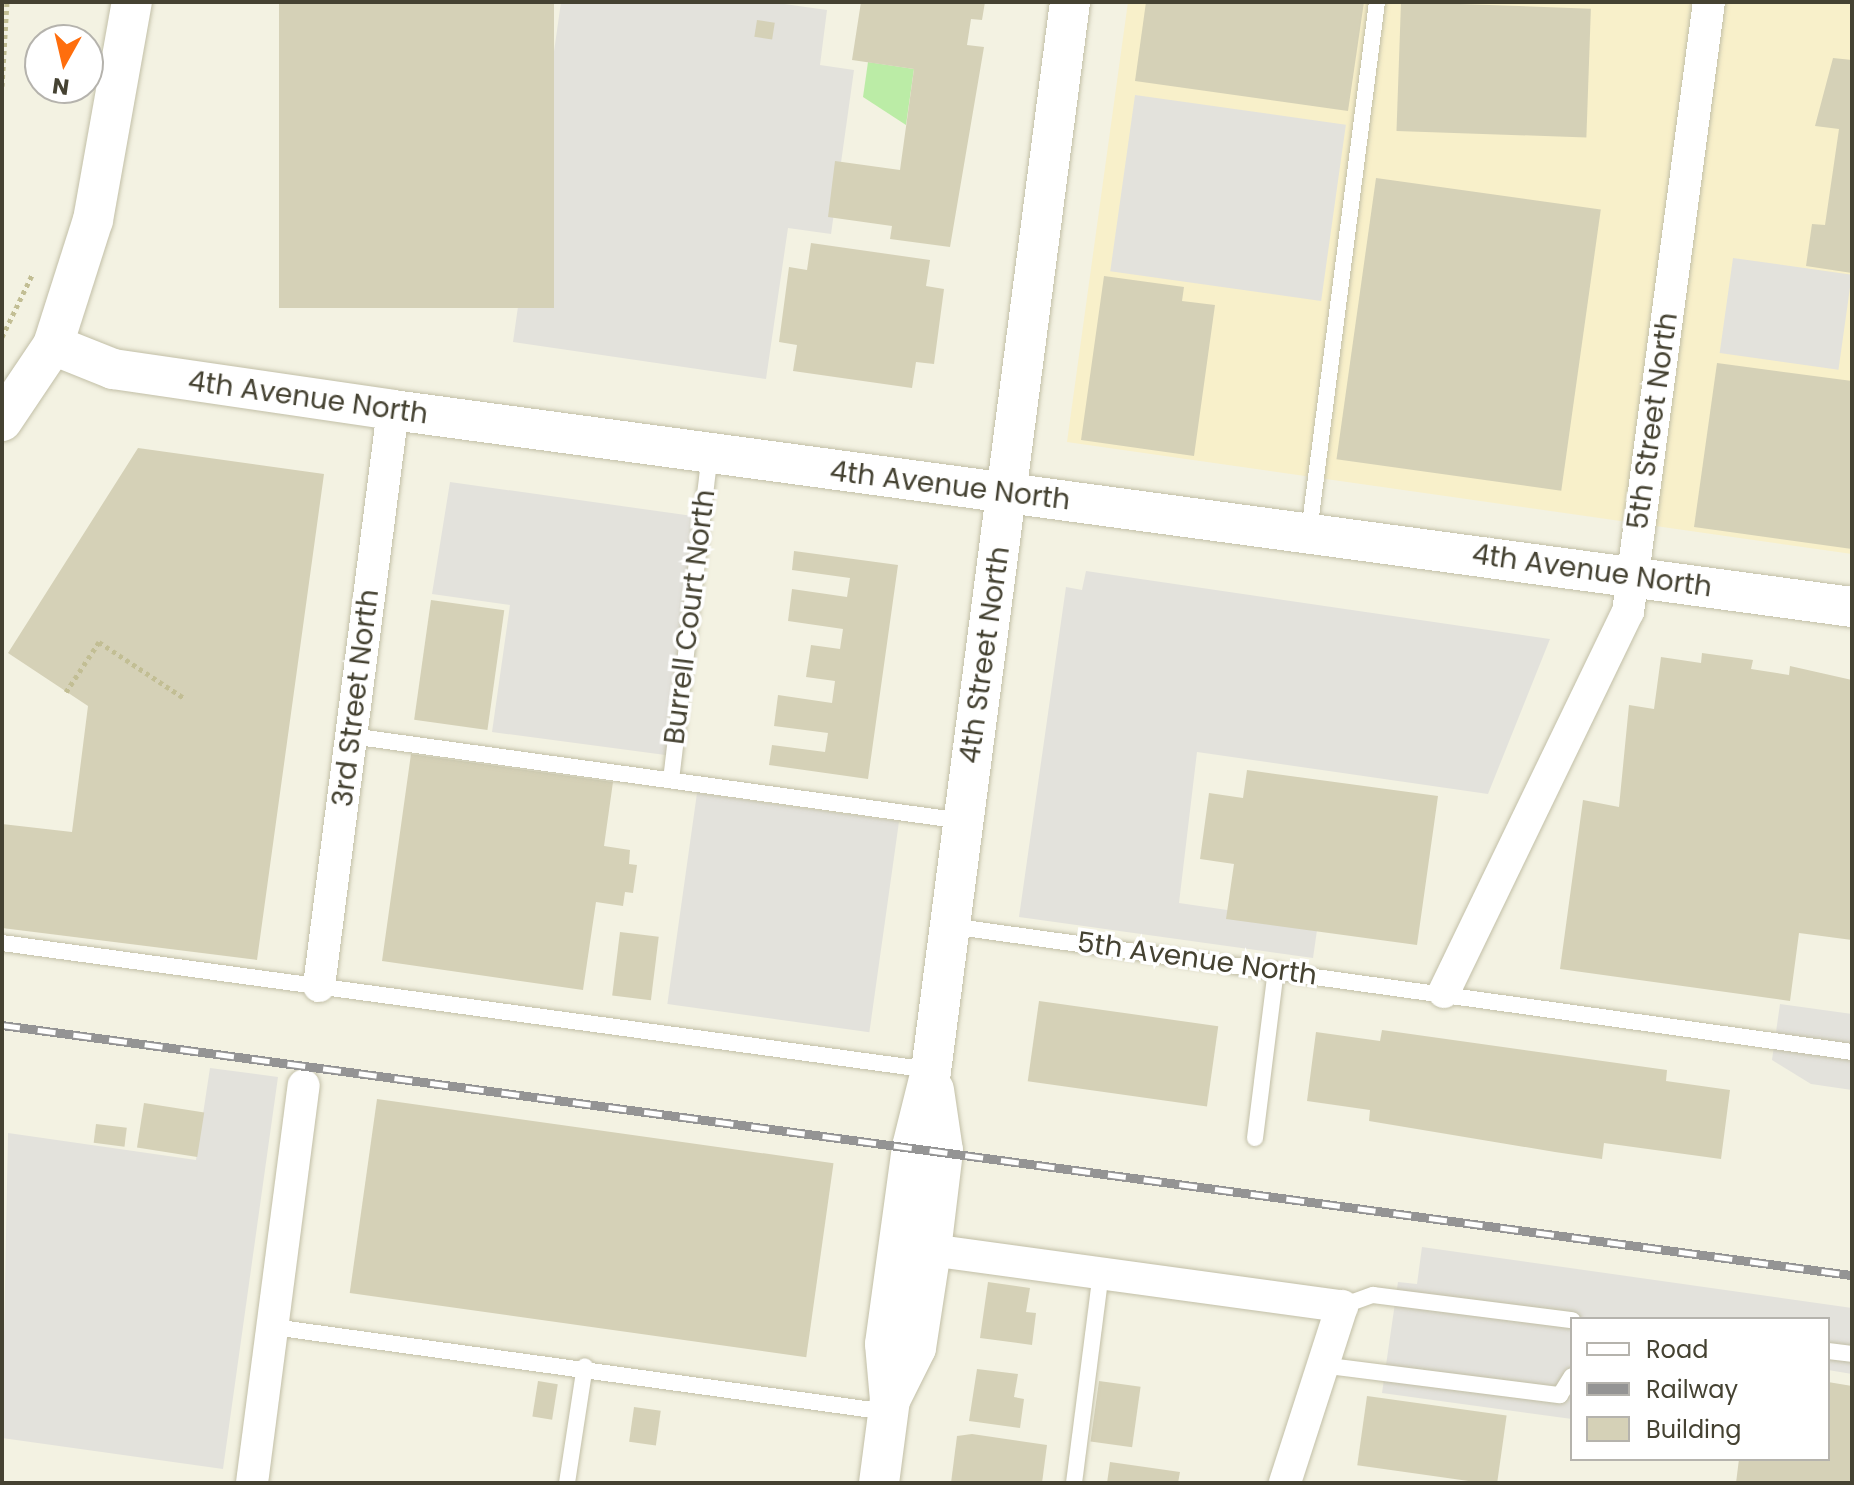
<!DOCTYPE html>
<style>
body{margin:0}
#map{position:relative;width:1854px;height:1485px;overflow:hidden;background:#f3f2e2;font-family:Poppins,sans-serif}
div>[style]{position:absolute}
.commercial>*{inset:0;background:#f8f0ca}
.green>*{inset:0;background:#bbeca6}
.parking>*{inset:0;background:#e3e2dc;transform-origin:0 0}
.building>*{inset:0;background:#d5d1b7;transform-origin:0 0}
.path>*{height:5px;margin-top:-2.5px;transform-origin:0;background:repeating-linear-gradient(90deg,#c2be94 0 4px,transparent 0 8px)}
.roads{filter:drop-shadow(0 0 2px #c2bfa7) drop-shadow(0 0 2px #c2bfa7)}
.service>*{height:16px;margin:-8px;padding:0 8px;transform-origin:8px;border-radius:8px;background:#fff}
.minor>*{height:32px;margin:-16px;padding:0 16px;transform-origin:16px;border-radius:16px;background:#fff}
.tertiary>*{height:40px;margin:-20px;padding:0 20px;transform-origin:20px;border-radius:20px;background:#fff}
.rail>*{height:9px;margin-top:-4.5px;transform-origin:0;background:repeating-linear-gradient(90deg,#fff 0 18px,#949494 0 36px);box-sizing:border-box;border-block:2px solid #949494}
span{translate:-50% -50%;white-space:nowrap;text-align:center;line-height:1.15;-webkit-text-stroke:7px #fff;paint-order:stroke}
.street-label{font-size:28px;color:#454232}
.frame{position:absolute;inset:0;border:4px solid #454232;pointer-events:none}
.legend{position:absolute;left:1570px;top:1317px;width:260px;height:144px;box-sizing:border-box;background:#fff;border:2px solid #b5b3ad;margin:0;padding:10px 14px;list-style:none;font-size:24px;color:#454232}
.legend li{display:flex;align-items:center;gap:16px;height:40px}
.legend b{width:40px;border:2px solid #b5b3ad}
.north{position:absolute;left:24px;top:24px;width:80px;height:80px;box-sizing:border-box;background:#fff;border:2px solid #b5b3ad;border-radius:50%;rotate:188deg;font-size:22px;font-weight:700;line-height:32px;text-align:center;color:#454232}
.north::after{content:'';display:block;margin:auto;width:28px;height:36px;background:#ff6e0d;clip-path:polygon(50% 0,100% 100%,50% 72%,0 100%)}
</style>
<div id="map">
<div class="commercial">
<i style="clip-path:polygon(1128px 2px,1852px 2px,1852px 554px,1067px 442px)"></i>
</div>
<div class="green">
<i style="clip-path:polygon(868px 62px,914px 69px,906px 125px,863px 97px)"></i>
</div>
<div class="parking">
<i style="clip-path:polygon(561px 2px,770px 2px,827px 10px,820px 65px,854px 70px,831px 234px,788px 228px,766px 379px,513px 342px)"></i>
<i style="left:1135px;top:95px;width:213px;height:178px;rotate:8deg"></i>
<i style="left:1733px;top:258px;width:120px;height:96px;rotate:8deg"></i>
<i style="clip-path:polygon(450px 482px,707px 518px,673px 756px,492px 732px,510px 605px,432px 594px)"></i>
<i style="clip-path:polygon(1086px 571px,1550px 639px,1488px 794px,1197px 752px,1179px 903px,1318px 923px,1313px 958px,1019px 917px,1066px 587px,1082px 590px)"></i>
<i style="left:697px;top:793px;width:204px;height:213px;rotate:8deg"></i>
<i style="clip-path:polygon(1780px 1004px,1852px 1014px,1852px 1090px,1811px 1084px,1772px 1060px)"></i>
<i style="clip-path:polygon(210px 1068px,278px 1077px,223px 1469px,2px 1438px,8px 1133px,196px 1160px)"></i>
<i style="clip-path:polygon(1422px 1247px,1852px 1308px,1852px 1374px,1828px 1370px,1828px 1319px,1572px 1319px,1572px 1419px,1382px 1393px,1398px 1282px,1417px 1284px)"></i>
</div>
<div class="building">
<i style="left:279px;top:2px;width:275px;height:306px"></i>
<i style="clip-path:polygon(861px 2px,985px 2px,982px 20px,971px 19px,967px 45px,984px 47px,950px 247px,890px 239px,892px 226px,828px 217px,835px 161px,900px 170px,914px 69px,852px 60px)"></i>
<i style="clip-path:polygon(1146px 2px,1364px 2px,1348px 111px,1135px 81px)"></i>
<i style="left:1401px;top:2px;width:190px;height:129px;rotate:2deg"></i>
<i style="left:757px;top:20px;width:18px;height:17px;rotate:9deg"></i>
<i style="clip-path:polygon(1833px 58px,1852px 60px,1852px 273px,1806px 266px,1812px 224px,1825px 225px,1839px 129px,1815px 126px)"></i>
<i style="left:1376px;top:178px;width:227px;height:284px;rotate:8deg"></i>
<i style="clip-path:polygon(811px 243px,930px 260px,926px 286px,944px 289px,934px 364px,916px 362px,912px 388px,793px 371px,797px 345px,779px 342px,789px 267px,807px 270px)"></i>
<i style="clip-path:polygon(1104px 276px,1184px 287px,1182px 301px,1215px 305px,1194px 456px,1081px 440px)"></i>
<i style="clip-path:polygon(1717px 363px,1852px 381px,1852px 549px,1694px 527px)"></i>
<i style="clip-path:polygon(138px 448px,324px 474px,257px 960px,2px 928px,2px 824px,72px 832px,88px 706px,8px 653px)"></i>
<i style="clip-path:polygon(794px 551px,898px 565px,868px 779px,769px 765px,772px 745px,825px 752px,828px 733px,774px 726px,778px 695px,832px 703px,835px 681px,806px 677px,811px 645px,840px 649px,843px 629px,788px 621px,792px 589px,847px 597px,850px 578px,792px 570px)"></i>
<i style="left:431px;top:600px;width:74px;height:121px;rotate:8deg"></i>
<i style="clip-path:polygon(1702px 653px,1753px 660px,1751px 669px,1789px 675px,1790px 666px,1852px 680px,1852px 940px,1799px 933px,1790px 1001px,1560px 969px,1583px 800px,1619px 807px,1629px 705px,1654px 709px,1661px 657px,1701px 663px)"></i>
<i style="clip-path:polygon(411px 754px,613px 782px,604px 846px,630px 850px,629px 864px,637px 865px,633px 893px,625px 892px,623px 906px,596px 902px,583px 990px,382px 961px)"></i>
<i style="clip-path:polygon(1247px 770px,1438px 796px,1417px 945px,1226px 919px,1234px 864px,1200px 859px,1209px 793px,1243px 798px)"></i>
<i style="left:620px;top:932px;width:39px;height:64px;rotate:7deg"></i>
<i style="left:1039px;top:1001px;width:181px;height:81px;rotate:8deg"></i>
<i style="clip-path:polygon(1382px 1030px,1667px 1070px,1666px 1081px,1730px 1090px,1721px 1159px,1604px 1143px,1602px 1159px,1555px 1152px,1369px 1121px,1370px 1110px,1307px 1101px,1316px 1032px,1380px 1041px)"></i>
<i style="left:377px;top:1099px;width:461px;height:196px;rotate:8deg"></i>
<i style="left:144px;top:1103px;width:61px;height:45px;rotate:9deg"></i>
<i style="left:96px;top:1124px;width:31px;height:19px;rotate:7deg"></i>
<i style="clip-path:polygon(988px 1282px,1030px 1288px,1026px 1312px,1036px 1313px,1032px 1345px,980px 1338px)"></i>
<i style="clip-path:polygon(977px 1369px,1018px 1374px,1014px 1397px,1024px 1399px,1020px 1428px,969px 1421px)"></i>
<i style="left:538px;top:1381px;width:20px;height:36px;rotate:9deg"></i>
<i style="left:1099px;top:1381px;width:42px;height:61px;rotate:8deg"></i>
<i style="clip-path:polygon(1828px 1382px,1852px 1386px,1852px 1483px,1736px 1483px,1739px 1459px,1828px 1459px)"></i>
<i style="left:1367px;top:1396px;width:141px;height:70px;rotate:8deg"></i>
<i style="left:634px;top:1407px;width:27px;height:35px;rotate:8deg"></i>
<i style="clip-path:polygon(972px 1434px,1047px 1445px,1042px 1483px,951px 1483px,957px 1436px)"></i>
<i style="clip-path:polygon(1110px 1462px,1180px 1472px,1178px 1483px,1107px 1483px)"></i>
</div>
<div class="path">
<i style="left:2px;top:86px;width:84px;rotate:-86.6deg"></i>
<i style="left:2px;top:337px;width:71px;rotate:-64.2deg"></i>
<i style="left:66px;top:692px;width:60px;rotate:-56.6deg"></i>
<i style="left:99px;top:642px;width:102px;rotate:33.4deg"></i>
</div>
<div class="roads">
<div class="service">
<i style="left:1309px;top:532px;width:534px;rotate:-82.69deg"></i>
<i style="left:351px;top:736px;width:618px;rotate:7.91deg"></i>
<i style="left:671px;top:780px;width:328px;rotate:-83.2deg"></i>
<i style="left:950px;top:926px;width:911px;rotate:7.95deg"></i>
<i style="left:2px;top:943px;width:937px;rotate:7.79deg"></i>
<i style="left:1255px;top:1138px;width:169px;rotate:-82.9deg"></i>
<i style="left:1342px;top:1306px;width:33px;rotate:-20deg"></i>
<i style="left:1373px;top:1295px;width:201px;rotate:7.2deg"></i>
<i style="left:273px;top:1327px;width:620px;rotate:7.88deg"></i>
<i style="left:1828px;top:1351px;width:24px;rotate:7deg"></i>
<i style="left:1321px;top:1365px;width:241px;rotate:7.2deg"></i>
<i style="left:1560px;top:1395px;width:22px;rotate:-58deg"></i>
<i style="left:567px;top:1483px;width:118px;rotate:-81.3deg"></i>
<i style="left:1074px;top:1483px;width:212px;rotate:-82.7deg"></i>
</div>
<div class="minor">
<i style="left:319px;top:986px;width:581px;rotate:-82.68deg"></i>
<i style="left:1444px;top:992px;width:422px;rotate:-64.2deg"></i>
<i style="left:1628px;top:612px;width:615px;rotate:-82.44deg"></i>
<i style="left:931px;top:1250px;width:415px;rotate:7.8deg"></i>
<i style="left:1342px;top:1306px;width:186px;rotate:107.9deg"></i>
<i style="left:252px;top:1483px;width:401px;rotate:-82.6deg"></i>
</div>
<div class="tertiary">
<i style="left:53px;top:345px;width:65px;rotate:21.8deg"></i>
<i style="left:113px;top:369px;width:283px;rotate:8.3deg"></i>
<i style="left:393px;top:410px;width:1472px;rotate:7.69deg"></i>
<i style="left:2px;top:421px;width:92px;rotate:-56.1deg"></i>
<i style="left:53px;top:345px;width:131px;rotate:-72.3deg"></i>
<i style="left:93px;top:220px;width:221px;rotate:-79.9deg"></i>
<i style="left:890px;top:1400px;width:58px;rotate:-63.4deg"></i>
<i style="left:916px;top:1348px;width:99px;rotate:-81.3deg"></i>
<i style="left:931px;top:1250px;width:100px;rotate:-83.1deg"></i>
<i style="left:943px;top:1151px;width:62px;rotate:-98.4deg"></i>
<i style="left:879px;top:1483px;width:84px;rotate:-82.5deg"></i>
<i style="left:890px;top:1400px;width:56px;rotate:-95.1deg"></i>
<i style="left:885px;top:1344px;width:199px;rotate:-82.2deg"></i>
<i style="left:912px;top:1147px;width:78px;rotate:-76deg"></i>
<i style="left:931px;top:1071px;width:1078px;rotate:-82.59deg"></i>
</div>
</div>
<div class="rail">
<i style="left:2px;top:1025px;width:1867px;rotate:7.7deg"></i>
</div>
<div class="street-label">
<span style="left:308px;top:398px;rotate:8deg">4th Avenue North</span>
<span style="left:1653px;top:421px;rotate:-82deg">5th Street North</span>
<span style="left:950px;top:486px;rotate:7deg">4th Avenue North</span>
<span style="left:1592px;top:571px;rotate:8deg">4th Avenue North</span>
<span style="left:690px;top:617px;rotate:-83deg">Burrell Court North</span>
<span style="left:985px;top:655px;rotate:-82deg">4th Street North</span>
<span style="left:356px;top:698px;rotate:-83deg">3rd Street North</span>
<span style="left:1197px;top:959px;rotate:8deg">5th Avenue North</span>
</div>
<div class="frame"></div>
<ul class="legend">
<li><b style="height:10px;background:#fff"></b>Road</li>
<li><b style="height:10px;background:#949494"></b>Railway</li>
<li><b style="height:22px;background:#d5d1b7"></b>Building</li>
</ul>
<div class="north">N</div>
</div>
